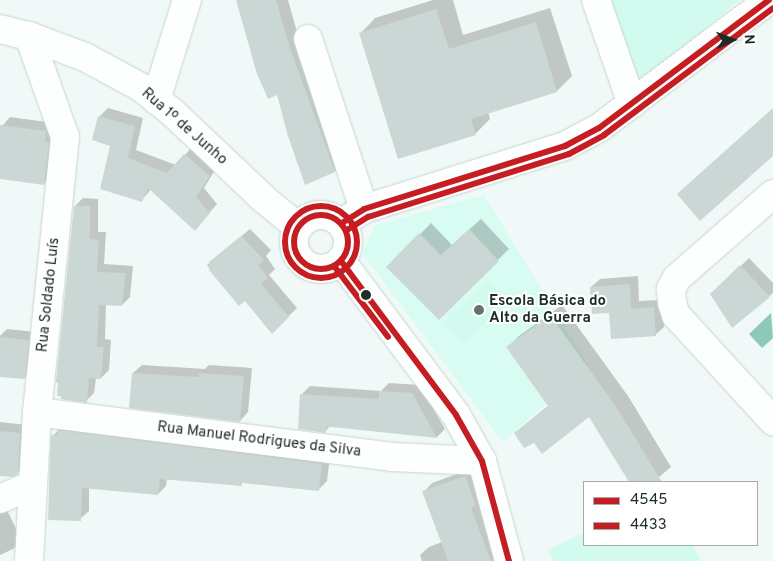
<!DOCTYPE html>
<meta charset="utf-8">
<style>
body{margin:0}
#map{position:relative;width:773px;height:561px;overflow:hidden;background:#f0f9f7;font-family:Overpass,sans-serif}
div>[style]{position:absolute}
.built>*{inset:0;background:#d9fcf2}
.green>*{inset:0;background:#d3faef;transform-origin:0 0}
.water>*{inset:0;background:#8cc9ba}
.shadow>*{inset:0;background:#0003}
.building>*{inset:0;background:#cbd7d4}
.roads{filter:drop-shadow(0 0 1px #c8d5d2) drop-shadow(0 0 1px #c8d5d2)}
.minor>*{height:28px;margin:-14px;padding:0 14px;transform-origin:14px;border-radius:14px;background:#fdfefe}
.minor>.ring{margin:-14px;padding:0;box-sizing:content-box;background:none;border:28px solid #fdfefe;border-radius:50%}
.bus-1>*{height:6px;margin:-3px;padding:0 3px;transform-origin:3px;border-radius:3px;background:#c61d23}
.bus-1>.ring{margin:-3px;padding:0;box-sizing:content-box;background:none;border:6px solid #c61d23;border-radius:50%}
.bus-2>*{height:6px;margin:-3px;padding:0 3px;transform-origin:3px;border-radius:3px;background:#c61d23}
.bus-2>.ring{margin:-3px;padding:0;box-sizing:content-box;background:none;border:6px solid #c61d23;border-radius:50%}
.dots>*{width:14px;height:14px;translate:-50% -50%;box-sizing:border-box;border:2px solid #fff;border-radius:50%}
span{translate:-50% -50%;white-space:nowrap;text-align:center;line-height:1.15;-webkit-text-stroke:4px #fff;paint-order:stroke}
.street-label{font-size:15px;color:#1c2d28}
.poi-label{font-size:15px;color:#1c2d28;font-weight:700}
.left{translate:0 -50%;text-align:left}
.legend{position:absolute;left:583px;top:481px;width:175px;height:65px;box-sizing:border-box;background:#fff;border:1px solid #a4aba9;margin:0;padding:6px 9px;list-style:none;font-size:15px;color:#1c2d28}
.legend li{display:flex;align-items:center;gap:10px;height:25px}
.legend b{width:25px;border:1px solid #a4aba9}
.north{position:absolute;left:708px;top:15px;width:50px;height:50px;-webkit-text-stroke:4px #fff;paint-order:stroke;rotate:88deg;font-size:14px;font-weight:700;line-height:20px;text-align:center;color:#1c2d28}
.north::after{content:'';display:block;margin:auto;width:18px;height:22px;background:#1c2d28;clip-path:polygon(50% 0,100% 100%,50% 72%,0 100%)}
</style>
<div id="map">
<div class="built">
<i style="clip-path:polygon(484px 195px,589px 366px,503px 442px,362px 253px,375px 225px)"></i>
</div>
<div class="green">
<i style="clip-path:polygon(607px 0,740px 0,636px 86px)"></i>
<i style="left:487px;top:280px;width:29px;height:61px;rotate:46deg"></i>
<i style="clip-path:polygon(584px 533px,584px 545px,693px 545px,701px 561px,553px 561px,548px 550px)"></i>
</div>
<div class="water">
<i style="clip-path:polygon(771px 313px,773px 338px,762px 348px,749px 334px)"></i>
</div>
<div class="shadow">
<i style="clip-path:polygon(238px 0,288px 0,314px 92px,344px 162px,335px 171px,305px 183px,277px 93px)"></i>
<i style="clip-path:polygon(433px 0,453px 0,463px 35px,550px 8px,572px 76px,557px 91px,488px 112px,490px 119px,475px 134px,361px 33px,375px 18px)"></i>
<i style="clip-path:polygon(108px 108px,143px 118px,136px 150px,176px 165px,193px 146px,217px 167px,204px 188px,217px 204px,203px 220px,151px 189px,142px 200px,99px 117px)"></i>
<i style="clip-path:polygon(10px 117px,54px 123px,52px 175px,44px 184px,0 178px,2px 126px)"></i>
<i style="clip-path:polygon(83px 198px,98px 199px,98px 232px,106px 232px,104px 264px,133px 266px,130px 297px,122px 305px,106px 304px,105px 339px,111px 340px,109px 370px,101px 378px,96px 378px,94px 393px,86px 401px,75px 206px)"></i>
<i style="clip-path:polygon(481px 219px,509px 249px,439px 318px,388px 267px,431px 223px,452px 245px)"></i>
<i style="clip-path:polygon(250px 229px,271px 250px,266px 256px,275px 269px,269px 275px,297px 308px,272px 332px,245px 299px,239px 305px,207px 265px)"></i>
<i style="clip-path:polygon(749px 258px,773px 283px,773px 293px,732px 326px,711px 295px)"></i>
<i style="clip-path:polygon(638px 276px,639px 301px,662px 300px,664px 327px,655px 335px,610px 312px,591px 287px,600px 279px)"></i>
<i style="clip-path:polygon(562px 305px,628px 396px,671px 467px,653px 482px,630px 482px,589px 416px,535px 441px,515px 433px,549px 405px,508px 347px,519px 336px)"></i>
<i style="clip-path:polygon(7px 329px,36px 332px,33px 370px,24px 378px,0 376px,0 336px)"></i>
<i style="clip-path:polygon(142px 365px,205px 369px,209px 365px,252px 368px,248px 412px,240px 421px,133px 373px)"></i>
<i style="clip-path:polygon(389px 383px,420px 385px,445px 429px,437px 437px,331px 425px,325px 432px,302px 394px,310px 386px,381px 391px)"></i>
<i style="clip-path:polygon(0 422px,28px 425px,26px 465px,17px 473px,0 475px)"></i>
<i style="clip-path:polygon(61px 427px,330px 456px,327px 481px,318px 490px,244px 482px,241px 484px,167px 478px,166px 486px,158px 494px,89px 487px,89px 511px,80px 519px,53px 436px)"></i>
<i style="clip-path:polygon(473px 468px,500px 561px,422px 561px,420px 555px,429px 547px,442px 542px,424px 492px,432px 483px)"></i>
<i style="clip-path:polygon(5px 506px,22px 541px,13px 549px,0 555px,0 509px)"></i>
</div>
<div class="building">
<i style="clip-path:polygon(236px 0,276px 0,290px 48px,335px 172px,305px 185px,288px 136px,277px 95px,268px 99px,257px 74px)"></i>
<i style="clip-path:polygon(436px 9px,449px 49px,536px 22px,557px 92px,471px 119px,476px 135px,398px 159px,359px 33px)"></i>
<i style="clip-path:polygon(773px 108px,773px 156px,700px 221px,677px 194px)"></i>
<i style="clip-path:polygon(98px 116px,135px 126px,128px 158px,167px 173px,184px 154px,210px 176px,196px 197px,210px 213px,195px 231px,148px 188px,142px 202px,100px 189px,110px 146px,92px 140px)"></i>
<i style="clip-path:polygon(0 125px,46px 131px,45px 141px,49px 142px,44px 185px,0 179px)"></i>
<i style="clip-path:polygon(74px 206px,90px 206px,90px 239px,99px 240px,97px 272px,126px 273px,122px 306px,99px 305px,97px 347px,104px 347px,101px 379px,89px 378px,87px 403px,61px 399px,61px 396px,57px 396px,58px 383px,56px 382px)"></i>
<i style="clip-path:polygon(469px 229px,499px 261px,439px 320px,386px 267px,419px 233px,441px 255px)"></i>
<i style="clip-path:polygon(241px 236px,264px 260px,258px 265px,268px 278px,261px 284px,289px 317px,272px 334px,245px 301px,239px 306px,209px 270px,209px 262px)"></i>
<i style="clip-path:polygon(740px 265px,770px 297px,732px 328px,710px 294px)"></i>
<i style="clip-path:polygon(630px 284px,631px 309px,654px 307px,656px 336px,611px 339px,609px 313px,592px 314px,590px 287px)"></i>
<i style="clip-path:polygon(550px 315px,617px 408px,662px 482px,629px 482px,589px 417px,542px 454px,534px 443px,524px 448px,514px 433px,548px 406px,506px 347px)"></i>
<i style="clip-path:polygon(0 337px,29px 340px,25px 379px,0 377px)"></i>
<i style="clip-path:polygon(132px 373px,199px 377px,199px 373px,244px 376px,240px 422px,129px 408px)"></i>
<i style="clip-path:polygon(379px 391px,412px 393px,437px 438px,332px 427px,326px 427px,326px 433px,298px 429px,300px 394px,379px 399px)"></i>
<i style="clip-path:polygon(58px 430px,322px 464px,319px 491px,242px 483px,242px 486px,160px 479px,158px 495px,82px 488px,81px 521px,48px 520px,51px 435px,57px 436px)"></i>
<i style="clip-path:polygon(0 431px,20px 433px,18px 474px,13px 477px,0 476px)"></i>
<i style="clip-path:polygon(465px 476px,476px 506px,471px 508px,491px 561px,448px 561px,422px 491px)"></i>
</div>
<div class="roads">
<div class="minor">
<i style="left:596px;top:0;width:110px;rotate:70.9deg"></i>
<i style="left:0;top:29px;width:30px;rotate:14deg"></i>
<i style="left:29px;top:36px;width:60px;rotate:20.6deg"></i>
<i style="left:85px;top:57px;width:65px;rotate:28.5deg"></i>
<i style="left:142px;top:88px;width:40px;rotate:39deg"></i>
<i style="left:173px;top:113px;width:127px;rotate:43.4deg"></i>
<i style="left:265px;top:200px;width:43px;rotate:39.3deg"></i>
<i style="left:29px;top:36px;width:107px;rotate:70.4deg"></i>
<i style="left:65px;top:137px;width:276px;rotate:95.8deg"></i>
<i style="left:37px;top:412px;width:149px;rotate:93.1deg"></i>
<i style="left:308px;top:39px;width:179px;rotate:71.8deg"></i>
<i style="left:156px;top:100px;width:105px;rotate:-72.8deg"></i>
<i style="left:773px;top:194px;width:128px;rotate:138.8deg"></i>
<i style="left:677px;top:278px;width:13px;rotate:119deg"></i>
<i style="left:671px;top:289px;width:14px;rotate:86deg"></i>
<i style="left:672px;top:303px;width:13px;rotate:72deg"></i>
<i style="left:676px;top:315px;width:144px;rotate:47.5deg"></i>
<i class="ring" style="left:294px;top:215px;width:26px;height:26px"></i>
<i style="left:342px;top:223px;width:26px;rotate:-32deg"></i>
<i style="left:364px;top:209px;width:211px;rotate:-17.4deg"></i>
<i style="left:565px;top:146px;width:38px;rotate:-28deg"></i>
<i style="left:599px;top:128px;width:213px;rotate:-37deg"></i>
<i style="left:341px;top:261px;width:192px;rotate:53.2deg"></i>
<i style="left:456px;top:415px;width:53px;rotate:60.5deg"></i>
<i style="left:482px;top:461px;width:104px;rotate:74.9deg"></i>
<i style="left:37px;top:412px;width:358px;rotate:7.2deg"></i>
<i style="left:392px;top:457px;width:90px;rotate:2.5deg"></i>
<i style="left:0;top:499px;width:36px;rotate:-23deg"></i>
</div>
</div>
<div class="bus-1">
<i class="ring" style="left:294px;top:215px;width:48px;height:48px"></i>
<i style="left:342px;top:223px;width:26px;rotate:-32deg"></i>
<i style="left:364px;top:209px;width:211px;rotate:-17.4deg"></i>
<i style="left:565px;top:146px;width:38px;rotate:-28deg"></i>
<i style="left:599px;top:128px;width:213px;rotate:-37deg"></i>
<i style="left:341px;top:261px;width:192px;rotate:53.2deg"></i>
<i style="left:456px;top:415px;width:53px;rotate:60.5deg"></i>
<i style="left:482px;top:461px;width:104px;rotate:74.9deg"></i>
</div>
<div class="bus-2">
<i class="ring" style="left:285px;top:206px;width:66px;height:66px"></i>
<i style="left:347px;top:230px;width:25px;rotate:-32deg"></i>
<i style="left:368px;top:217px;width:211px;rotate:-17.4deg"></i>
<i style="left:569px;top:154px;width:40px;rotate:-28deg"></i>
<i style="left:604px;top:135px;width:211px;rotate:-36.9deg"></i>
<i style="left:334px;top:266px;width:89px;rotate:52.7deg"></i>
</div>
<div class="dots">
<i style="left:366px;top:295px;background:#1c2d28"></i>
<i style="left:479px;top:310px;background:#667470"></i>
</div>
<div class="street-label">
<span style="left:184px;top:127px;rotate:41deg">Rua 1º de Junho</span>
<span style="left:49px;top:295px;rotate:-84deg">Rua Soldado Luís</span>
<span style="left:259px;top:440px;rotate:7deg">Rua Manuel Rodrigues da Silva</span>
</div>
<div class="poi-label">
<span class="left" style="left:489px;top:310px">Escola Básica do<br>Alto da Guerra</span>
</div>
<ul class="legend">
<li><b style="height:6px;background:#c61d23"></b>4545</li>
<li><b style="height:6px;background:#c61d23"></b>4433</li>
</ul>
<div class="north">N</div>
</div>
